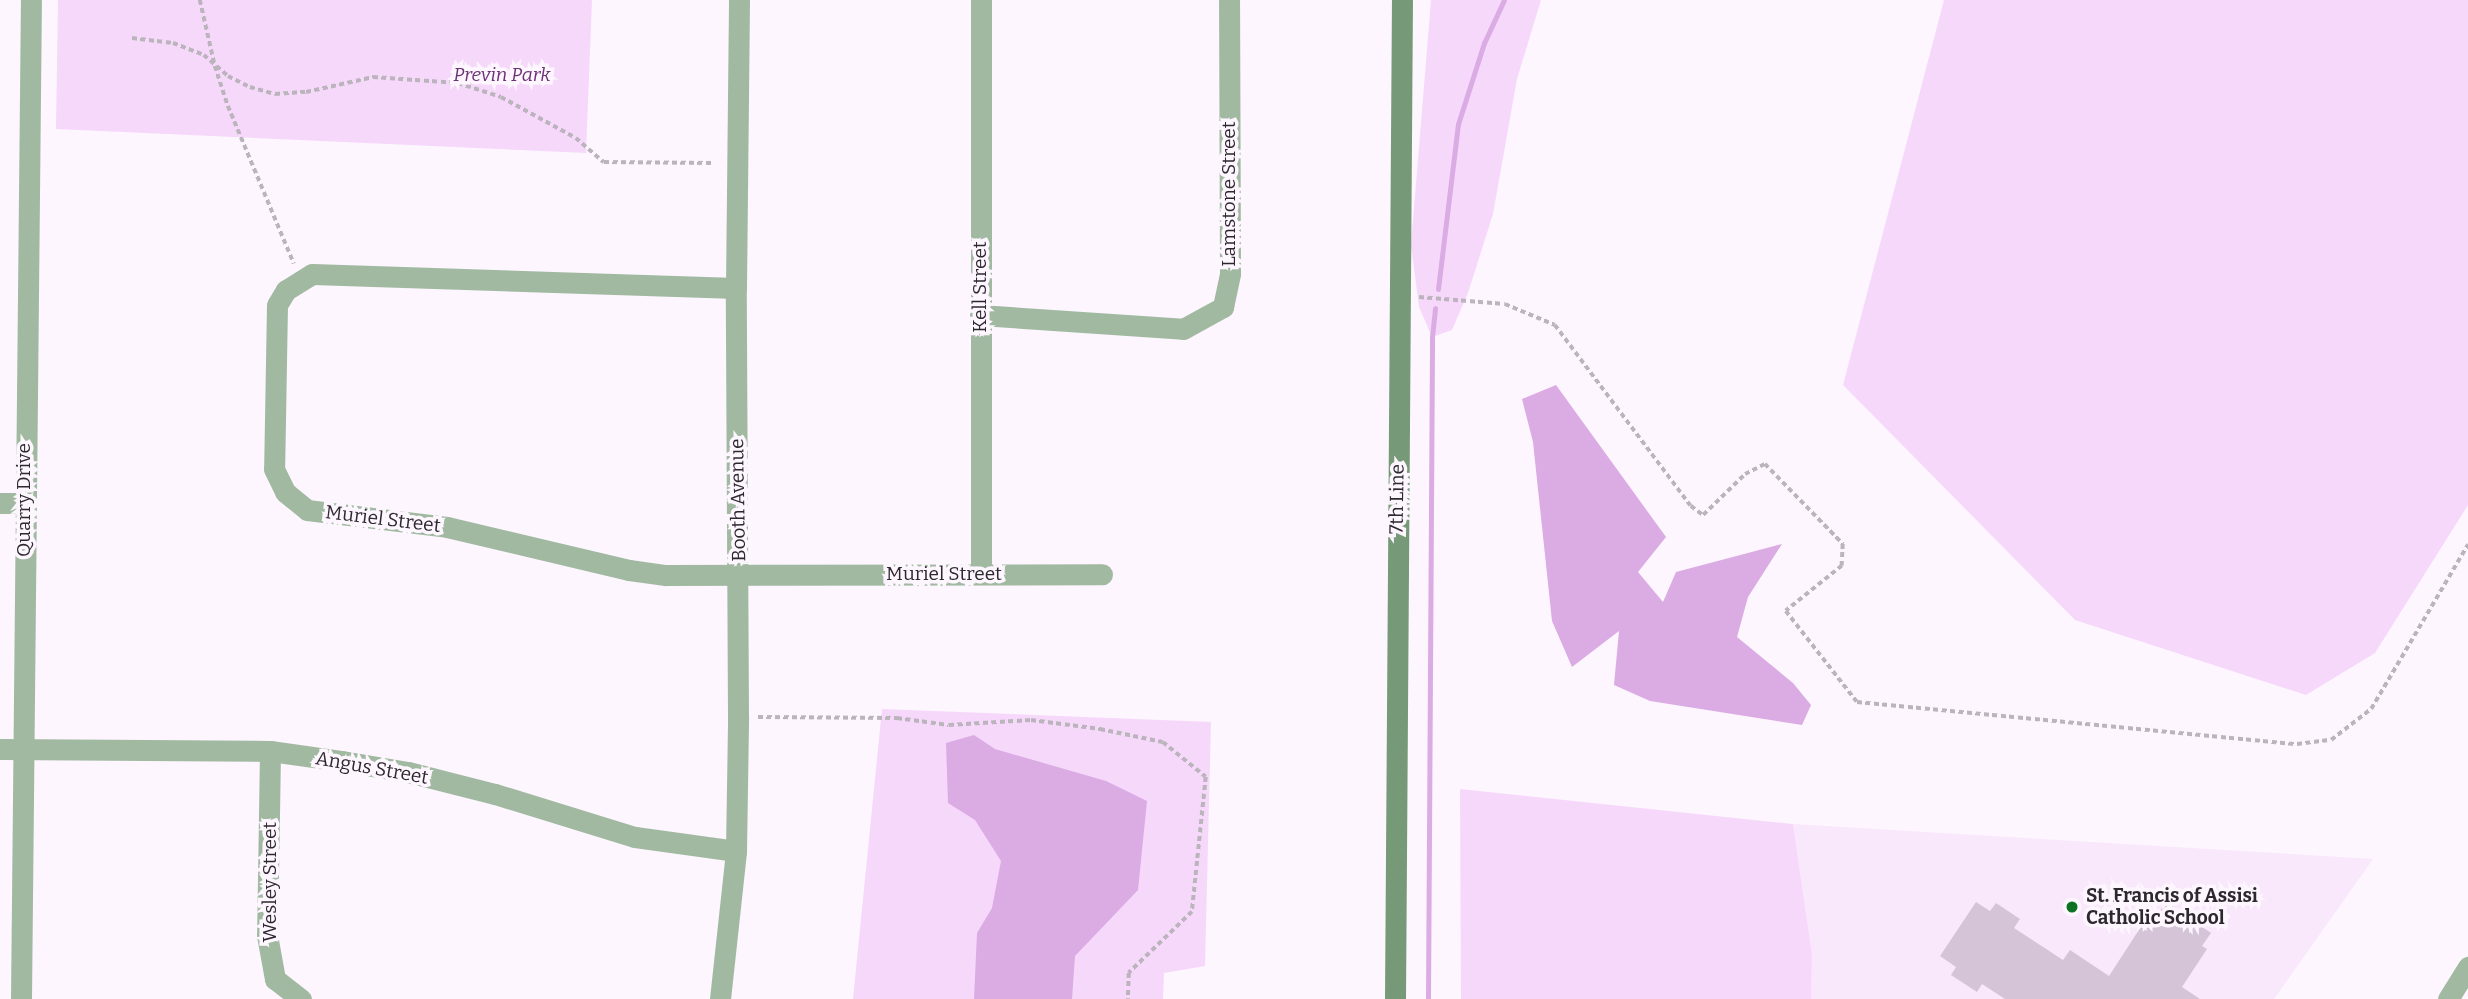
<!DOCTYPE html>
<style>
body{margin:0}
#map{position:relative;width:2468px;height:999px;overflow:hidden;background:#fdf6fe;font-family:Bitter,serif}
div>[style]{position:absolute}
.built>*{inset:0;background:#f9e7fc}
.green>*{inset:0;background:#f6d8fb}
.water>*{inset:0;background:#dbabe4}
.stream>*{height:5px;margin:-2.5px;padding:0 2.5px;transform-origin:2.5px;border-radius:2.5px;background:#dbabe4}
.building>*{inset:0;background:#d5c4d8}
.path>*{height:3.5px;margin-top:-1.75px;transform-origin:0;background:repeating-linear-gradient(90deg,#bbb4bc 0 5px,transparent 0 8.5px)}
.street>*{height:21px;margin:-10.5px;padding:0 10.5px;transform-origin:10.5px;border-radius:10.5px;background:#a1b9a1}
.secondary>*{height:21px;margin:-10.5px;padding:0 10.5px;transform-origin:10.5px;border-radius:10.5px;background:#769977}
.dots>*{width:19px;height:19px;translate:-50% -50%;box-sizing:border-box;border:4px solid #fdf6fe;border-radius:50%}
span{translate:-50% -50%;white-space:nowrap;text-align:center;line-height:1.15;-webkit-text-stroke:7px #fdf6fe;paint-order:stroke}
.park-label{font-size:19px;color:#6a3275;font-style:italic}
.street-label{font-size:19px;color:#2d272e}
.poi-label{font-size:19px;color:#2d272e;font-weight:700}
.left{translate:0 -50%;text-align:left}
</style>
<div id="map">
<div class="built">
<i style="clip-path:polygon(1793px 824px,2373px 859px,2274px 999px,1811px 999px,1812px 955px)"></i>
</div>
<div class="green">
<i style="clip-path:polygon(58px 0,592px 0,586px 153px,56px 129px)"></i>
<i style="clip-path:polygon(1431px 0,1541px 0,1517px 79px,1493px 214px,1468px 293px,1452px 330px,1432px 337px,1419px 307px,1411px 245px)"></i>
<i style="clip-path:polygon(1944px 0,2468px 0,2468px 505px,2375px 653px,2306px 695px,2075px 620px,1843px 385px)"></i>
<i style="clip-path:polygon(882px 709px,1211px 722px,1205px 966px,1164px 973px,1163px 999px,853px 999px)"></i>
<i style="clip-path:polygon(1460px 789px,1793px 824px,1812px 955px,1811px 999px,1461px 999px)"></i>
</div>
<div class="water">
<i style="clip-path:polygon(1556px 385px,1666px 537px,1638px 572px,1663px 602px,1676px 572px,1782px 544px,1748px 597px,1737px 637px,1793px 683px,1811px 705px,1802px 725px,1650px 701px,1614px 685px,1619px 631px,1572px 667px,1552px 621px,1533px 442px,1522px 399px)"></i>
<i style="clip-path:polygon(974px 735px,995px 749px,1106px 781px,1147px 801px,1138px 890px,1075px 956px,1072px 999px,974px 999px,977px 933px,992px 908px,1001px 861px,975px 820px,948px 803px,946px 743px)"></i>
</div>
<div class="stream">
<i style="left:1438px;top:289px;width:166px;rotate:-83.1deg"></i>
<i style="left:1458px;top:124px;width:85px;rotate:-72.2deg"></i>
<i style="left:1484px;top:43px;width:47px;rotate:-65.1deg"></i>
<i style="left:1428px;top:999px;width:662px;rotate:-89.65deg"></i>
<i style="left:1432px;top:337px;width:29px;rotate:-84deg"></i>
</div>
<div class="building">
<i style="clip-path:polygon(1976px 902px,1990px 911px,1996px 903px,2020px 919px,2014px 928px,2063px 960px,2070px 950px,2109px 976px,2146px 919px,2152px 923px,2166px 902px,2211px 933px,2202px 946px,2207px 949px,2182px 987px,2200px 999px,2005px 999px,1982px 984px,1977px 992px,1951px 975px,1956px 967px,1940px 956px)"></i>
</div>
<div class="path">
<i style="left:200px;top:0;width:68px;rotate:77.2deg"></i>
<i style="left:215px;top:66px;width:42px;rotate:72deg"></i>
<i style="left:228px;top:106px;width:171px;rotate:67.3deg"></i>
<i style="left:132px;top:38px;width:41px;rotate:7deg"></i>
<i style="left:173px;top:43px;width:33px;rotate:21deg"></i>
<i style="left:204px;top:55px;width:32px;rotate:41deg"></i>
<i style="left:228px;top:76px;width:25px;rotate:27deg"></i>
<i style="left:250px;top:87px;width:26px;rotate:16deg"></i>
<i style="left:275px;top:94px;width:31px;rotate:-4deg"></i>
<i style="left:306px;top:92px;width:69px;rotate:-12.6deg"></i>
<i style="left:373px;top:77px;width:85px;rotate:4deg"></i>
<i style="left:458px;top:83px;width:45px;rotate:18deg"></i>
<i style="left:501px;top:97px;width:85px;rotate:28.7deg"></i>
<i style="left:576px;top:138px;width:37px;rotate:41deg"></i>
<i style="left:604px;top:162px;width:110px;rotate:0.5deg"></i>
<i style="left:1419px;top:297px;width:86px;rotate:4.7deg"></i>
<i style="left:1505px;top:304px;width:54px;rotate:22.8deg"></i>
<i style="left:1555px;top:325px;width:226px;rotate:53.1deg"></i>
<i style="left:1691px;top:506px;width:15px;rotate:37deg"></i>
<i style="left:1703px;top:515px;width:59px;rotate:-44.3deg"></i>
<i style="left:1745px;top:474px;width:22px;rotate:-27deg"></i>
<i style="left:1765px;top:464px;width:112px;rotate:45.7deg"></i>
<i style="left:1843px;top:544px;width:22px;rotate:93deg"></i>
<i style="left:1842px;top:566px;width:72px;rotate:141.2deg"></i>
<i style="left:1786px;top:611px;width:115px;rotate:52deg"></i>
<i style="left:1857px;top:702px;width:442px;rotate:5.5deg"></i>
<i style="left:2297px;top:744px;width:34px;rotate:-7deg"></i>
<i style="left:2331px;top:740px;width:51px;rotate:-37.8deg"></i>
<i style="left:2371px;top:709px;width:191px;rotate:-59.5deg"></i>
<i style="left:758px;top:717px;width:139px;rotate:0.4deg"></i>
<i style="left:897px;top:718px;width:52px;rotate:7.7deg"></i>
<i style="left:949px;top:725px;width:82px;rotate:-3.5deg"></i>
<i style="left:1031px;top:720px;width:70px;rotate:7.4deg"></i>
<i style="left:1100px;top:729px;width:64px;rotate:11.7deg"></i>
<i style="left:1163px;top:742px;width:55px;rotate:39.1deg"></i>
<i style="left:1206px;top:777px;width:136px;rotate:95.9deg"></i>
<i style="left:1192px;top:912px;width:88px;rotate:135.9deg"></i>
<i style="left:1129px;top:973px;width:26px;rotate:92deg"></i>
</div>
<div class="street">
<i style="left:736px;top:288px;width:424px;rotate:-178.1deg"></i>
<i style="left:312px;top:274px;width:31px;rotate:148deg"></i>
<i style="left:286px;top:290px;width:17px;rotate:121deg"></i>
<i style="left:277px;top:305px;width:164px;rotate:91deg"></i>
<i style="left:274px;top:469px;width:25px;rotate:64deg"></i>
<i style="left:285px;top:492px;width:28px;rotate:39deg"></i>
<i style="left:307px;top:510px;width:141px;rotate:6.9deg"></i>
<i style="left:447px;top:527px;width:187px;rotate:13.3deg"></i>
<i style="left:629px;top:570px;width:37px;rotate:8deg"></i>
<i style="left:666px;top:575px;width:436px;rotate:-0.1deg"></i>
<i style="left:980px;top:315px;width:203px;rotate:3.9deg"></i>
<i style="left:1183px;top:329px;width:46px;rotate:-28.8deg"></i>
<i style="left:1223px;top:307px;width:35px;rotate:-78deg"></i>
<i style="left:1230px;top:273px;width:273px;rotate:-90.2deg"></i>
<i style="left:0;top:503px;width:24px"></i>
<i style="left:981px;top:574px;width:574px;rotate:-90deg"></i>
<i style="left:0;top:749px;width:270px;rotate:0.4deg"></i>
<i style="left:270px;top:751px;width:73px;rotate:7.9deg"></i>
<i style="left:342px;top:761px;width:67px;rotate:9.5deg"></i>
<i style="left:408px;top:772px;width:90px;rotate:14.2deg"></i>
<i style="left:495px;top:794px;width:146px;rotate:17.1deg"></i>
<i style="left:635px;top:837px;width:102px;rotate:7.9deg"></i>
<i style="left:270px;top:751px;width:184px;rotate:90.9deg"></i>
<i style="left:267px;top:935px;width:45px;rotate:79.7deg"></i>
<i style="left:275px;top:979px;width:33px;rotate:38deg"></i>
<i style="left:21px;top:999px;width:999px;rotate:-89.43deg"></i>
<i style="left:720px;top:999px;width:149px;rotate:-83.8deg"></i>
<i style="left:736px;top:851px;width:134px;rotate:-89.1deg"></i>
<i style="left:738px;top:717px;width:429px;rotate:-90.3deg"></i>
<i style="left:736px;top:288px;width:288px;rotate:-89.4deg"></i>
<i style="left:2448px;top:999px;width:38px;rotate:-58deg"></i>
</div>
<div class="secondary">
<i style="left:1395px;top:999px;width:999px;rotate:-89.6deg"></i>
</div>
<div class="dots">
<i style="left:2072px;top:907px;background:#0d7223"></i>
</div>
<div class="park-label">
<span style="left:502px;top:75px">Previn Park</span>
</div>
<div class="street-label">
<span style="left:1229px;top:194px;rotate:-90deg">Lamstone Street</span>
<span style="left:980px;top:287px;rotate:-90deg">Kell Street</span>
<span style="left:1397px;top:499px;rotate:-89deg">7th Line</span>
<span style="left:24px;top:500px;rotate:-90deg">Quarry Drive</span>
<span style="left:738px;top:500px;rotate:-91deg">Booth Avenue</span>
<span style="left:383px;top:519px;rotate:7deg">Muriel Street</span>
<span style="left:944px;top:574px">Muriel Street</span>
<span style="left:372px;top:768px;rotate:10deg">Angus Street</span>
<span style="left:270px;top:882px;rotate:-90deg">Wesley Street</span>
</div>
<div class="poi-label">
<span class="left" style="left:2086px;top:907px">St. Francis of Assisi<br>Catholic School</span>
</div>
</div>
